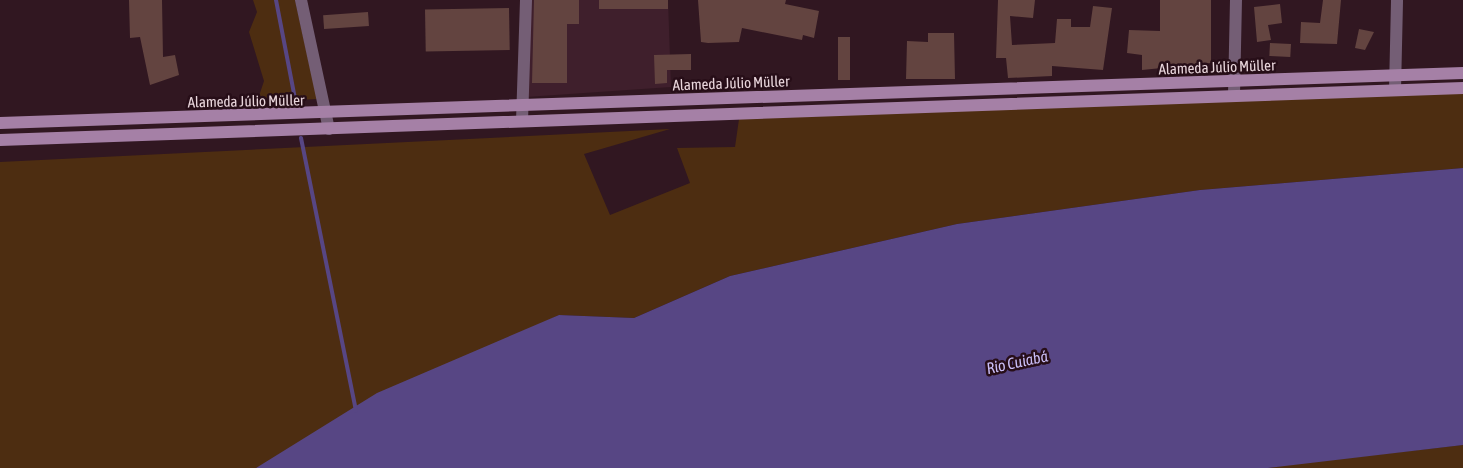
<!DOCTYPE html>
<meta charset="utf-8">
<style>
body{margin:0}
#map{position:relative;width:1463px;height:468px;overflow:hidden;background:#311721;font-family:"Asap Condensed",sans-serif}
div>[style]{position:absolute}
.built>*{inset:0;background:#3f1f2c}
.green>*{inset:0;background:#4d2d11}
.water>*{inset:0;background:#574684}
.stream>*{height:4px;margin:-2px;padding:0 2px;transform-origin:2px;border-radius:2px;background:#574684}
.building>*{inset:0;background:#634440;transform-origin:0 0}
.minor>*{height:12px;margin:-6px;padding:0 6px;transform-origin:6px;border-radius:6px;background:#745e75}
.tertiary>*{height:12px;margin:-6px;padding:0 6px;transform-origin:6px;border-radius:6px;background:#745e75}
.secondary>*{height:12px;margin:-6px;padding:0 6px;transform-origin:6px;border-radius:6px;background:#a580a6}
span{translate:-50% -50%;white-space:nowrap;text-align:center;line-height:1.15;-webkit-text-stroke:5px #270e18;paint-order:stroke}
.street-label{font-size:15px;color:#e9d6dc}
.water-label{font-size:16px;color:#cabef7;font-style:italic}
</style>
<div id="map">
<div class="built">
<i style="clip-path:polygon(529px 0,668px 0,671px 87px,526px 97px)"></i>
</div>
<div class="green">
<i style="clip-path:polygon(253px 0,295px 0,317px 99px,257px 102px,264px 81px,249px 32px,257px 12px)"></i>
<i style="clip-path:polygon(1463px 93px,1463px 168px,1200px 190px,957px 224px,730px 276px,634px 318px,559px 315px,256px 468px,0 468px,0 162px,670px 129px,584px 154px,610px 215px,690px 183px,677px 148px,735px 147px,739px 119px)"></i>
<i style="clip-path:polygon(1463px 445px,1463px 468px,1268px 468px,1293px 464px)"></i>
</div>
<div class="water">
<i style="clip-path:polygon(1463px 168px,1463px 445px,1268px 468px,256px 468px,377px 393px,559px 315px,634px 318px,730px 276px,957px 224px,1200px 190px)"></i>
</div>
<div class="stream">
<i style="left:276px;top:0;width:106px;rotate:79.1deg"></i>
<i style="left:301px;top:138px;width:278px;rotate:78.6deg"></i>
</div>
<div class="building">
<i style="clip-path:polygon(129px 0,162px 0,163px 57px,175px 55px,179px 75px,150px 85px,140px 37px,130px 38px)"></i>
<i style="clip-path:polygon(534px 0,579px 0,579px 24px,567px 24px,567px 83px,532px 83px)"></i>
<i style="left:599px;top:0;width:69px;height:9px"></i>
<i style="clip-path:polygon(698px 0,786px 0,785px 4px,819px 11px,814px 38px,803px 35px,802px 40px,742px 28px,739px 42px,708px 43px,701px 42px)"></i>
<i style="clip-path:polygon(998px 0,1035px 0,1033px 18px,1010px 16px,1012px 45px,1055px 43px,1057px 19px,1071px 19px,1071px 27px,1090px 27px,1093px 6px,1112px 8px,1103px 70px,1052px 66px,1052px 76px,1008px 78px,1006px 58px,996px 58px)"></i>
<i style="clip-path:polygon(1160px 0,1211px 0,1211px 63px,1142px 70px,1142px 55px,1127px 53px,1129px 30px,1160px 31px)"></i>
<i style="clip-path:polygon(1323px 0,1341px 0,1337px 44px,1300px 43px,1301px 22px,1320px 23px)"></i>
<i style="clip-path:polygon(1280px 4px,1282px 23px,1268px 25px,1271px 40px,1257px 42px,1254px 7px)"></i>
<i style="left:509px;top:8px;width:42px;height:84px;rotate:89deg"></i>
<i style="left:368px;top:12px;width:14px;height:45px;rotate:86deg"></i>
<i style="clip-path:polygon(1359px 29px,1374px 32px,1365px 50px,1355px 48px)"></i>
<i style="clip-path:polygon(928px 33px,954px 33px,955px 79px,906px 79px,907px 41px,928px 42px)"></i>
<i style="left:838px;top:37px;width:12px;height:43px"></i>
<i style="left:1270px;top:43px;width:21px;height:13px;rotate:3deg"></i>
<i style="clip-path:polygon(691px 54px,691px 70px,667px 70px,667px 83px,655px 84px,654px 55px)"></i>
</div>
<div class="minor">
<i style="left:1234px;top:95px;width:95px;rotate:-88.8deg"></i>
<i style="left:522px;top:121px;width:121px;rotate:-88.1deg"></i>
</div>
<div class="tertiary">
<i style="left:301px;top:0;width:132px;rotate:77.8deg"></i>
<i style="left:1395px;top:90px;width:90px;rotate:-88.7deg"></i>
</div>
<div class="secondary">
<i style="left:0;top:123px;width:1464px;rotate:-1.96deg"></i>
<i style="left:0;top:140px;width:1464px;rotate:-2.04deg"></i>
</div>
<div class="street-label">
<span style="left:1217px;top:67px;rotate:-2deg">Alameda Júlio Müller</span>
<span style="left:731px;top:83px;rotate:-2deg">Alameda Júlio Müller</span>
<span style="left:246px;top:101px;rotate:-1deg">Alameda Júlio Müller</span>
</div>
<div class="water-label">
<span style="left:1017px;top:362px;rotate:-12deg">Rio Cuiabá</span>
</div>
</div>
